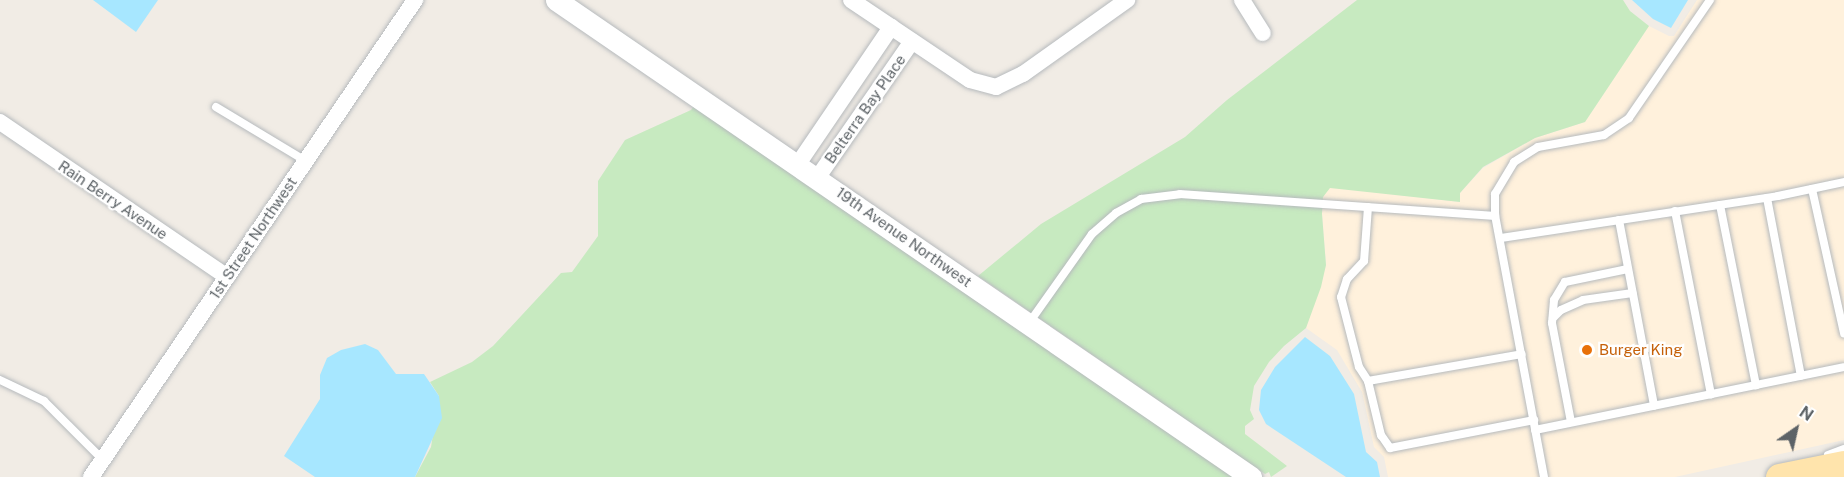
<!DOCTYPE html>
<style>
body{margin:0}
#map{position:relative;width:1844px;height:477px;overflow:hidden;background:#f1ece5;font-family:"Public Sans",sans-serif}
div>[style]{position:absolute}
.commercial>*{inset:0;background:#fff1dc}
.green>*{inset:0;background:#c7eac0}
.water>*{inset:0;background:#a7e7ff}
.roads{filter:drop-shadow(0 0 2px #b6babd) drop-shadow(0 0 2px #b6babd)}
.service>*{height:8px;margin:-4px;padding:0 4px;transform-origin:4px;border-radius:4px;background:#fff}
.minor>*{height:16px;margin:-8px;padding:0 8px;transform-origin:8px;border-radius:8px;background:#fff}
.tertiary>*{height:21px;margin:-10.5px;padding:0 10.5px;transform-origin:10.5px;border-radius:10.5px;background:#fff}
.primary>*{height:27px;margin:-13.5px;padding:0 13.5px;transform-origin:13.5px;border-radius:13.5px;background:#ffe4ac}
.dots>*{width:16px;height:16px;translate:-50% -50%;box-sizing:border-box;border:3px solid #fff;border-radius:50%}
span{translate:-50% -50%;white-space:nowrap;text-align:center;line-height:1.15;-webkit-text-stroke:4.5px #fff;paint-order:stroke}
.street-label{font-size:15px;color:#5d6367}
.food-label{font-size:15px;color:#c56008}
.left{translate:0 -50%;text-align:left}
.north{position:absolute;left:1766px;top:399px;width:60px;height:60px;-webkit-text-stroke:4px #fff;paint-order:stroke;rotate:34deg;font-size:16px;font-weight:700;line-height:24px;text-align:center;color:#5d6367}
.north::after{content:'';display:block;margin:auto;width:21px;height:27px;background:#5d6367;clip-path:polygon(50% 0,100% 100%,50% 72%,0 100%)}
</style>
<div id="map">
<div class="commercial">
<i style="clip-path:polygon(1697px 0,1844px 0,1844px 440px,1675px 477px,1388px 477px,1384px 457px,1374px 447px,1362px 392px,1337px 350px,1306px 328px,1326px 265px,1322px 214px,1323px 196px,1330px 187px,1460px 202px,1460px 193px,1483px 168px,1535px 138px,1585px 122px,1649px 26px,1669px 36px,1674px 36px)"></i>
</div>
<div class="green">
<i style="clip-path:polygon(1357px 0,1623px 0,1630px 11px,1649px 26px,1585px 122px,1535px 138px,1483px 167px,1460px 193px,1460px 202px,1330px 188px,1323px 197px,1322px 214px,1326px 265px,1321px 287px,1306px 328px,1284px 346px,1269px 362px,1254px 386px,1250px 410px,1254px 419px,1245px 426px,1245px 434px,1287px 466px,1271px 477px,1269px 472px,1265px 474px,978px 276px,1041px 224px,1185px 137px,1227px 100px)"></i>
<i style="clip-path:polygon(694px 106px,1234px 477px,415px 477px,431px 447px,439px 396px,430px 382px,472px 362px,493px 346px,561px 273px,572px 272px,598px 236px,598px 181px,625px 140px,691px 110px)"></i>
</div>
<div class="water">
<i style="clip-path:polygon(93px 0,158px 0,136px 32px)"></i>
<i style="clip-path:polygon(1632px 0,1688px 0,1671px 28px,1653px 19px)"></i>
<i style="clip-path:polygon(1305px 337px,1330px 356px,1354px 394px,1366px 452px,1377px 462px,1380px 477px,1346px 477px,1266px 424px,1259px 410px,1261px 390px,1275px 367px)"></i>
<i style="clip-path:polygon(365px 344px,378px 350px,396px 374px,424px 374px,439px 396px,442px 418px,415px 477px,315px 477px,284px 456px,320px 399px,320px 375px,327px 358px,341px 350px)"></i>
</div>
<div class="roads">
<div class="service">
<i style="left:216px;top:107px;width:105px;rotate:31deg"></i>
<i style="left:1812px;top:189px;width:148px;rotate:77.5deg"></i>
<i style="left:1767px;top:198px;width:181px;rotate:79.2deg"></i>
<i style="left:1720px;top:205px;width:184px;rotate:78.7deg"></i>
<i style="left:1368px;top:207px;width:54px;rotate:94.2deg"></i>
<i style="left:1364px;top:261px;width:25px;rotate:133deg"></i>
<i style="left:1347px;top:279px;width:19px;rotate:108deg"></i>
<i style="left:1341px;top:297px;width:72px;rotate:75.6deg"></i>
<i style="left:1359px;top:367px;width:17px;rotate:57deg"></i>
<i style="left:1368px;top:381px;width:156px;rotate:-9.9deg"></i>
<i style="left:1675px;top:211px;width:187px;rotate:78.9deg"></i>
<i style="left:1619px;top:220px;width:189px;rotate:79.3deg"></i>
<i style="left:1501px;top:238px;width:280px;rotate:-8.6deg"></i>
<i style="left:1778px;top:196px;width:67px;rotate:-12deg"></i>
<i style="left:1553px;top:318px;width:11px;rotate:-45deg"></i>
<i style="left:1561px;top:310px;width:24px;rotate:-24deg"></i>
<i style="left:1583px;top:300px;width:50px;rotate:-8deg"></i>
<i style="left:1029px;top:323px;width:109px;rotate:-54.7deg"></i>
<i style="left:1092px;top:234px;width:32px;rotate:-41deg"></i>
<i style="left:1116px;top:213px;width:29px;rotate:-29deg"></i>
<i style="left:1141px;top:199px;width:39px;rotate:-7deg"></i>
<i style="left:1180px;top:194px;width:316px;rotate:4deg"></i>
<i style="left:0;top:380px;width:49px;rotate:25.5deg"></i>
<i style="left:44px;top:401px;width:83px;rotate:45deg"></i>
<i style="left:1368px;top:381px;width:56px;rotate:76.5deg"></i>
<i style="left:1381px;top:435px;width:16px;rotate:55deg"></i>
<i style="left:1390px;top:448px;width:147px;rotate:-11deg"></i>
<i style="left:1571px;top:422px;width:101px;rotate:-100.9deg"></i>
<i style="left:1552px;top:323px;width:23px;rotate:-85deg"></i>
<i style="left:1554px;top:300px;width:21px;rotate:-59deg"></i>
<i style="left:1565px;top:282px;width:64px;rotate:-11.7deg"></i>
<i style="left:1535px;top:430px;width:315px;rotate:-11.5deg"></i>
<i style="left:1828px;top:455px;width:17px;rotate:-21deg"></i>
<i style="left:1544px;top:477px;width:266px;rotate:-100.6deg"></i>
<i style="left:1495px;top:216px;width:22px;rotate:-90deg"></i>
<i style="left:1495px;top:194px;width:37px;rotate:-59deg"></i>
<i style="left:1514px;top:162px;width:28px;rotate:-32deg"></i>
<i style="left:1538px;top:147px;width:67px;rotate:-10.3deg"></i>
<i style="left:1604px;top:135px;width:30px;rotate:-34deg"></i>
<i style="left:1629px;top:118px;width:143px;rotate:-55.5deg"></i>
</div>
<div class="minor">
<i style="left:851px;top:0;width:143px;rotate:33.9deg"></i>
<i style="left:970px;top:80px;width:27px;rotate:15deg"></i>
<i style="left:996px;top:87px;width:30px;rotate:-26deg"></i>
<i style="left:1023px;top:74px;width:128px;rotate:-35.4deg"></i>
<i style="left:1242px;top:0;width:39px;rotate:58deg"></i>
<i style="left:0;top:122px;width:275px;rotate:34.3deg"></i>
<i style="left:798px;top:164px;width:166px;rotate:-55.8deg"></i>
<i style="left:818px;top:177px;width:165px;rotate:-55.3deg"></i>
<i style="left:91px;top:477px;width:577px;rotate:-55.81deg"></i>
</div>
<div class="tertiary">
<i style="left:556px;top:0;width:843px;rotate:34.46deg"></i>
</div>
<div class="primary">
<i style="left:1779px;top:477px;width:66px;rotate:-11.3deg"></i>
</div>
</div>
<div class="dots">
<i style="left:1587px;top:350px;background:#e8710a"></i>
</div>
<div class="street-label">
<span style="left:865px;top:109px;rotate:-55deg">Belterra Bay Place</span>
<span style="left:113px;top:200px;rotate:34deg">Rain Berry Avenue</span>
<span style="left:904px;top:237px;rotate:35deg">19th Avenue Northwest</span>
<span style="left:253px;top:238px;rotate:-56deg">1st Street Northwest</span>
</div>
<div class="food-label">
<span class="left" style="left:1599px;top:350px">Burger King</span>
</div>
<div class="north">N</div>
</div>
